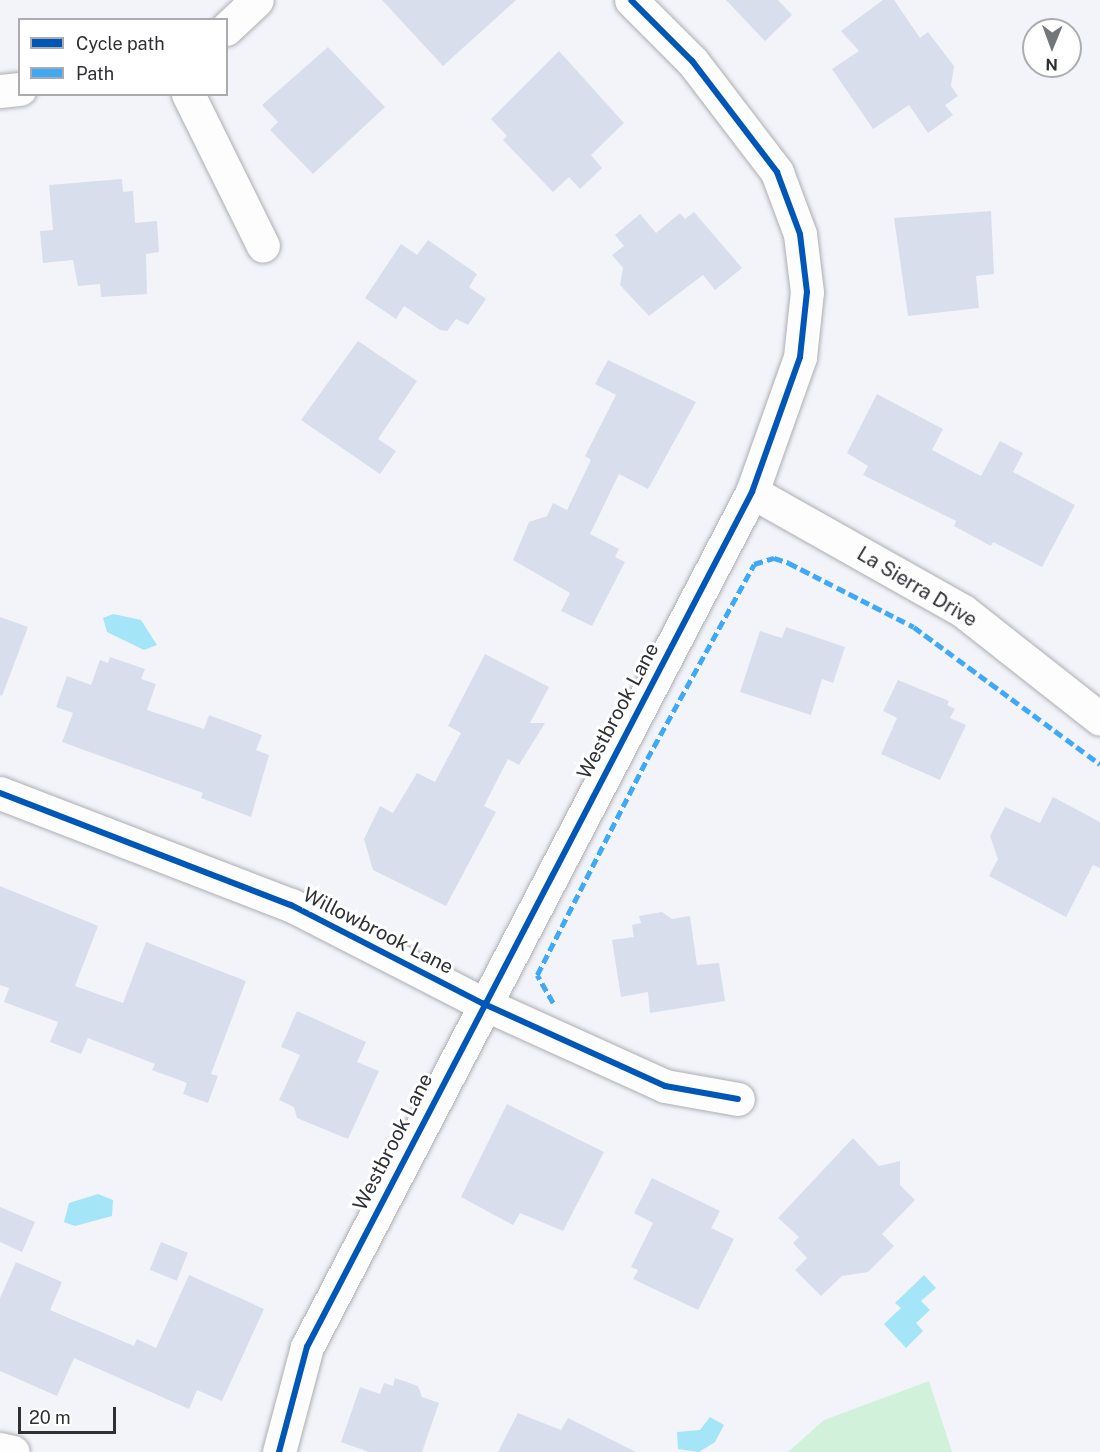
<!DOCTYPE html>
<style>
body{margin:0}
#map{position:relative;width:1100px;height:1452px;overflow:hidden;background:#f2f4fa;font-family:"Public Sans",sans-serif}
div>[style]{position:absolute}
.green>*{inset:0;background:#d2f1da}
.water>*{inset:0;background:#a4e5f8}
.building>*{inset:0;background:#d9deed;transform-origin:0 0}
.roads{filter:drop-shadow(0 0 2px #adaeb2) drop-shadow(0 0 2px #adaeb2)}
.minor>*{height:33px;margin:-16.5px;padding:0 16.5px;transform-origin:16.5px;border-radius:16.5px;background:#fdfdfe}
.quiet>*{height:4.5px;margin-top:-2.25px;transform-origin:0;background:repeating-linear-gradient(90deg,#3fa9f5 0 9px,transparent 0 13.5px)}
.cycleway>*{height:6px;margin:-3px;padding:0 3px;transform-origin:3px;border-radius:3px;background:#0057b8}
span{translate:-50% -50%;white-space:nowrap;text-align:center;line-height:1.15;-webkit-text-stroke:6px #fff;paint-order:stroke}
.street-label{font-size:20px;color:#2f3034}
.legend{position:absolute;left:18px;top:18px;width:210px;height:78px;box-sizing:border-box;background:#fff;border:2px solid #acacae;margin:0;padding:8px 10px;list-style:none;font-size:18px;color:#2f3034}
.legend li{display:flex;align-items:center;gap:12px;height:30px}
.legend b{width:30px;border:2px solid #acacae}
.north{position:absolute;left:1022px;top:18px;width:60px;height:60px;box-sizing:border-box;background:#fff;border:2px solid #acacae;border-radius:50%;rotate:181deg;font-size:16px;font-weight:700;line-height:24px;text-align:center;color:#2f3034}
.north::after{content:'';display:block;margin:auto;width:21px;height:27px;background:#737579;clip-path:polygon(50% 0,100% 100%,50% 72%,0 100%)}
.scale{position:absolute;left:18px;top:1407px;width:98px;height:27px;box-sizing:border-box;border:3px solid #2f3034;border-top:0;padding-left:8px;font-size:18px;line-height:21px;white-space:nowrap;color:#2f3034;-webkit-text-stroke:4px #fff;paint-order:stroke}
</style>
<div id="map">
<div class="green">
<i style="clip-path:polygon(929px 1381px,952px 1452px,788px 1452px,824px 1420px)"></i>
</div>
<div class="water">
<i style="clip-path:polygon(113px 614px,141px 620px,157px 645px,144px 650px,107px 632px,103px 618px)"></i>
<i style="clip-path:polygon(98px 1194px,113px 1200px,112px 1216px,75px 1226px,64px 1222px,69px 1203px)"></i>
<i style="clip-path:polygon(924px 1275px,936px 1288px,921px 1301px,930px 1310px,916px 1323px,923px 1331px,906px 1348px,884px 1324px,901px 1308px,895px 1303px)"></i>
<i style="clip-path:polygon(710px 1417px,724px 1425px,715px 1442px,699px 1452px,678px 1449px,677px 1432px,700px 1430px)"></i>
</div>
<div class="building">
<i style="clip-path:polygon(382px 0,516px 0,443px 66px)"></i>
<i style="clip-path:polygon(726px 0,778px 0,792px 15px,765px 41px)"></i>
<i style="clip-path:polygon(883px 0,894px 0,920px 38px,928px 32px,954px 66px,951px 86px,958px 96px,945px 105px,953px 115px,928px 133px,909px 105px,873px 129px,832px 69px,859px 51px,841px 31px)"></i>
<i style="clip-path:polygon(328px 47px,385px 107px,313px 174px,270px 130px,278px 122px,262px 105px)"></i>
<i style="clip-path:polygon(559px 51px,624px 123px,591px 155px,602px 168px,580px 189px,569px 177px,553px 192px,503px 140px,507px 136px,491px 119px)"></i>
<i style="clip-path:polygon(122px 179px,123px 192px,133px 191px,135px 223px,157px 221px,159px 252px,146px 254px,147px 294px,101px 297px,100px 284px,78px 286px,73px 260px,43px 263px,40px 231px,53px 230px,49px 185px)"></i>
<i style="clip-path:polygon(991px 211px,994px 274px,976px 276px,979px 308px,908px 316px,894px 218px)"></i>
<i style="clip-path:polygon(694px 212px,742px 268px,715px 290px,703px 275px,649px 316px,620px 285px,623px 268px,612px 255px,624px 246px,615px 235px,640px 214px,656px 233px,680px 213px,685px 219px)"></i>
<i style="clip-path:polygon(428px 240px,477px 274px,469px 287px,486px 299px,468px 325px,456px 319px,447px 331px,440px 330px,404px 306px,396px 319px,365px 298px,401px 244px,417px 255px)"></i>
<i style="clip-path:polygon(358px 341px,417px 381px,378px 439px,396px 451px,380px 474px,301px 420px)"></i>
<i style="clip-path:polygon(608px 360px,696px 402px,648px 489px,619px 474px,590px 534px,619px 549px,615px 557px,625px 562px,592px 626px,561px 611px,570px 593px,513px 560px,529px 522px,547px 516px,553px 503px,567px 510px,591px 460px,585px 456px,616px 395px,595px 384px)"></i>
<i style="clip-path:polygon(877px 394px,943px 429px,932px 450px,981px 476px,1000px 441px,1023px 453px,1013px 472px,1075px 505px,1042px 567px,993px 542px,991px 546px,954px 526px,956px 521px,863px 475px,868px 466px,847px 453px)"></i>
<i style="clip-path:polygon(0 617px,28px 627px,2px 696px,0 695px)"></i>
<i style="clip-path:polygon(786px 627px,845px 647px,833px 683px,822px 679px,811px 715px,740px 692px,760px 631px,782px 638px)"></i>
<i style="clip-path:polygon(485px 654px,549px 687px,530px 723px,545px 723px,519px 765px,508px 759px,484px 806px,496px 812px,446px 906px,373px 870px,364px 839px,380px 806px,393px 813px,417px 773px,435px 782px,461px 733px,448px 726px)"></i>
<i style="clip-path:polygon(110px 657px,145px 669px,141px 679px,156px 684px,147px 710px,204px 729px,209px 715px,262px 735px,256px 750px,269px 755px,251px 817px,201px 798px,203px 793px,62px 742px,73px 713px,56px 707px,67px 676px,91px 685px,100px 660px,108px 663px)"></i>
<i style="clip-path:polygon(898px 680px,949px 701px,947px 705px,955px 709px,950px 718px,966px 725px,940px 780px,881px 754px,897px 718px,883px 711px)"></i>
<i style="clip-path:polygon(1053px 797px,1100px 822px,1100px 868px,1093px 865px,1066px 917px,989px 876px,998px 859px,990px 836px,1005px 807px,1040px 823px)"></i>
<i style="clip-path:polygon(0 886px,98px 926px,75px 986px,123px 1003px,146px 942px,246px 981px,211px 1074px,218px 1076px,208px 1103px,183px 1094px,187px 1083px,152px 1070px,155px 1064px,88px 1038px,81px 1054px,50px 1042px,58px 1022px,4px 1002px,9px 988px,0 985px)"></i>
<i style="clip-path:polygon(662px 912px,672px 919px,690px 916px,697px 965px,719px 963px,725px 1001px,650px 1013px,648px 992px,621px 997px,612px 940px,634px 937px,632px 925px,641px 923px,639px 916px)"></i>
<i style="clip-path:polygon(297px 1011px,366px 1042px,357px 1062px,379px 1071px,348px 1139px,297px 1118px,294px 1107px,279px 1100px,300px 1055px,281px 1047px)"></i>
<i style="clip-path:polygon(507px 1104px,604px 1152px,563px 1231px,520px 1213px,513px 1225px,461px 1197px)"></i>
<i style="clip-path:polygon(853px 1138px,879px 1166px,900px 1161px,900px 1185px,915px 1200px,882px 1234px,894px 1246px,868px 1272px,842px 1276px,821px 1296px,795px 1270px,807px 1258px,793px 1243px,799px 1237px,778px 1218px)"></i>
<i style="clip-path:polygon(652px 1178px,720px 1211px,711px 1228px,734px 1239px,698px 1310px,633px 1279px,638px 1270px,631px 1267px,653px 1223px,634px 1213px)"></i>
<i style="clip-path:polygon(0 1207px,35px 1222px,22px 1252px,0 1242px)"></i>
<i style="left:161px;top:1242px;width:29px;height:30px;rotate:22deg"></i>
<i style="clip-path:polygon(16px 1262px,62px 1282px,50px 1310px,134px 1346px,137px 1339px,156px 1348px,189px 1275px,264px 1309px,222px 1401px,197px 1390px,189px 1409px,74px 1358px,57px 1396px,0 1371px,0 1298px)"></i>
<i style="clip-path:polygon(395px 1378px,418px 1386px,422px 1397px,439px 1403px,422px 1452px,369px 1452px,341px 1442px,360px 1387px,380px 1394px,384px 1383px,393px 1386px)"></i>
<i style="clip-path:polygon(518px 1413px,561px 1430px,568px 1418px,636px 1452px,498px 1452px)"></i>
</div>
<div class="roads">
<div class="minor">
<i style="left:226px;top:29px;width:42px;rotate:-43.1deg"></i>
<i style="left:0;top:91px;width:20px;rotate:-6deg"></i>
<i style="left:188px;top:94px;width:169px;rotate:63.7deg"></i>
<i style="left:752px;top:492px;width:242px;rotate:29.4deg"></i>
<i style="left:963px;top:611px;width:174px;rotate:38.2deg"></i>
<i style="left:0;top:793px;width:312px;rotate:21.1deg"></i>
<i style="left:291px;top:905px;width:215px;rotate:27.2deg"></i>
<i style="left:482px;top:1003px;width:201px;rotate:24.4deg"></i>
<i style="left:665px;top:1086px;width:74px;rotate:10.1deg"></i>
<i style="left:0;top:1449px;width:13px;rotate:13deg"></i>
<i style="left:279px;top:1452px;width:109px;rotate:-75.1deg"></i>
<i style="left:307px;top:1347px;width:964px;rotate:-62.5deg"></i>
<i style="left:752px;top:492px;width:143px;rotate:-70.4deg"></i>
<i style="left:800px;top:357px;width:65px;rotate:-83.9deg"></i>
<i style="left:807px;top:292px;width:58px;rotate:-96.9deg"></i>
<i style="left:800px;top:234px;width:66px;rotate:-110.4deg"></i>
<i style="left:777px;top:172px;width:140px;rotate:-127.4deg"></i>
<i style="left:692px;top:61px;width:86px;rotate:-135deg"></i>
</div>
</div>
<div class="quiet">
<i style="left:553px;top:1003px;width:32px;rotate:-120deg"></i>
<i style="left:537px;top:975px;width:242px;rotate:-63deg"></i>
<i style="left:647px;top:759px;width:222px;rotate:-61.2deg"></i>
<i style="left:754px;top:564px;width:21px;rotate:-17deg"></i>
<i style="left:774px;top:558px;width:16px;rotate:18deg"></i>
<i style="left:789px;top:563px;width:140px;rotate:27.1deg"></i>
<i style="left:914px;top:627px;width:231px;rotate:36.4deg"></i>
</div>
<div class="cycleway">
<i style="left:0;top:793px;width:312px;rotate:21.1deg"></i>
<i style="left:291px;top:905px;width:215px;rotate:27.2deg"></i>
<i style="left:482px;top:1003px;width:201px;rotate:24.4deg"></i>
<i style="left:665px;top:1086px;width:74px;rotate:10.1deg"></i>
<i style="left:279px;top:1452px;width:109px;rotate:-75.1deg"></i>
<i style="left:307px;top:1347px;width:964px;rotate:-62.5deg"></i>
<i style="left:752px;top:492px;width:143px;rotate:-70.4deg"></i>
<i style="left:800px;top:357px;width:65px;rotate:-83.9deg"></i>
<i style="left:807px;top:292px;width:58px;rotate:-96.9deg"></i>
<i style="left:800px;top:234px;width:66px;rotate:-110.4deg"></i>
<i style="left:777px;top:172px;width:140px;rotate:-127.4deg"></i>
<i style="left:692px;top:61px;width:86px;rotate:-135deg"></i>
</div>
<div class="street-label">
<span style="left:917px;top:587px;rotate:31deg">La Sierra Drive</span>
<span style="left:618px;top:711px;rotate:-62deg">Westbrook Lane</span>
<span style="left:378px;top:931px;rotate:27deg">Willowbrook Lane</span>
<span style="left:393px;top:1142px;rotate:-63deg">Westbrook Lane</span>
</div>
<ul class="legend">
<li><b style="height:8px;background:#0057b8"></b>Cycle path</li>
<li><b style="height:8px;background:#3fa9f5"></b>Path</li>
</ul>
<div class="north">N</div>
<div class="scale">20 m</div>
</div>
